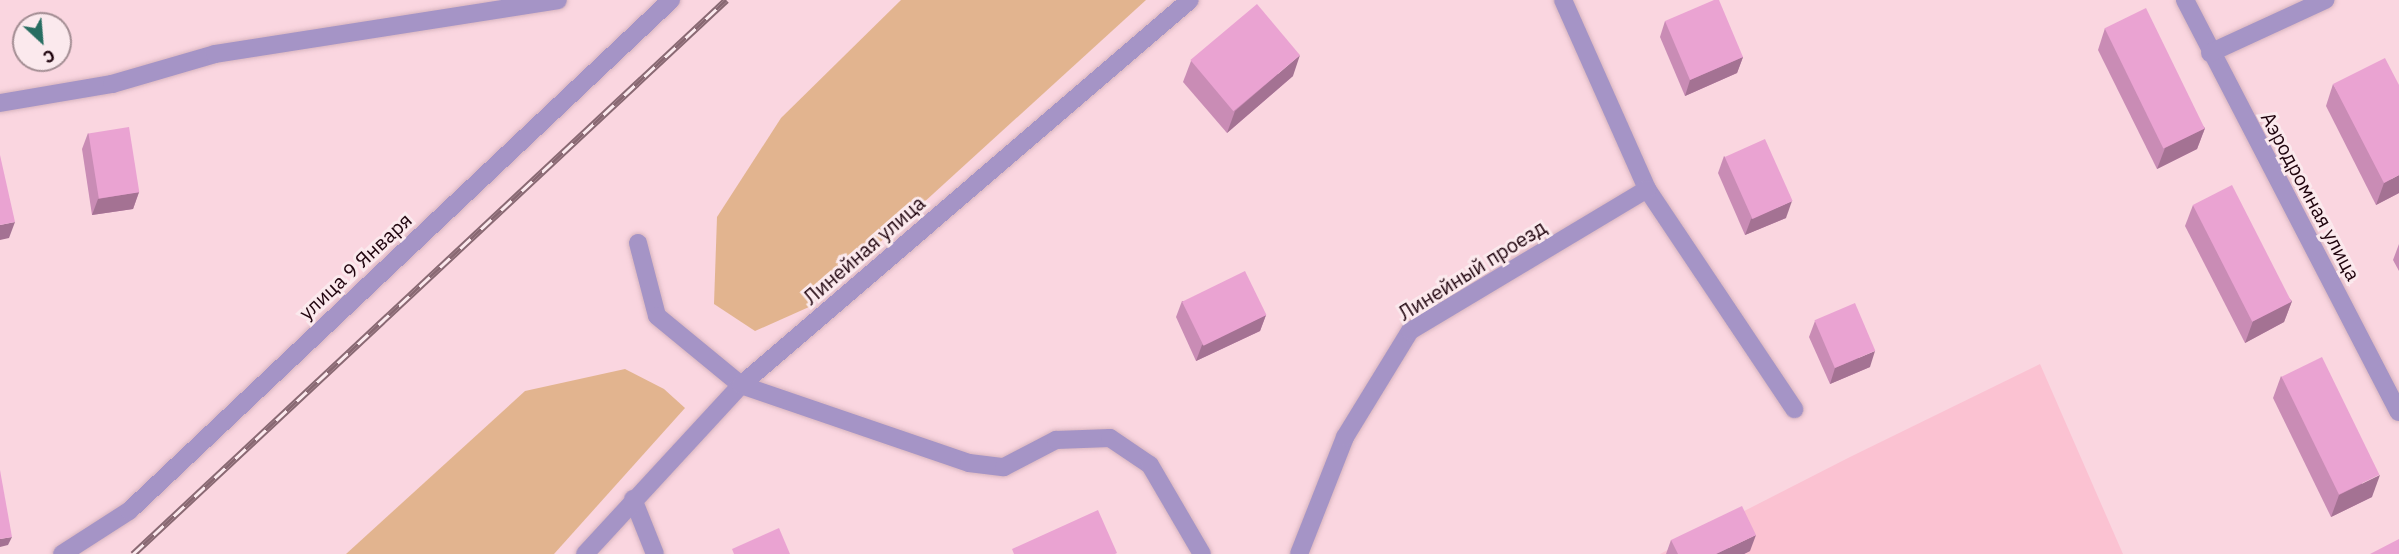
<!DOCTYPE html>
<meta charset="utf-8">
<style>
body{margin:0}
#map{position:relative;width:2399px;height:554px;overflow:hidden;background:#fad6e0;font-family:"IBM Plex Sans",sans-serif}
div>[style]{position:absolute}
.built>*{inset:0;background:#fbc2d2}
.green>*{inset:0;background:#e2b48f}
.roads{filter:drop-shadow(0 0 2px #d7b4be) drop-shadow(0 0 2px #d7b4be)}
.minor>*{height:18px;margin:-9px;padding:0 9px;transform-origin:9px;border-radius:9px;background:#a594c6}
.rail>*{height:7px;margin-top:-3.5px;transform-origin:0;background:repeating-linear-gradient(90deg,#fbe9ed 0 14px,#896973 0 28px);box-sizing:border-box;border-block:2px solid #896973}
.wall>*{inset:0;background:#c98cb5}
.shaded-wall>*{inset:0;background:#a47293}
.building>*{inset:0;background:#eaa3d2;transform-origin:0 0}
span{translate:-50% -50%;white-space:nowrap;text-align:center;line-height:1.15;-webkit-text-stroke:6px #fbe9ed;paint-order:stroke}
.street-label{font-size:20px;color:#1f030d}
.north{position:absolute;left:12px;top:12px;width:60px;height:60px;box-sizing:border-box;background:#fbe9ed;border:2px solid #a38d93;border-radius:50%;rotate:154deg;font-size:16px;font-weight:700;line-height:24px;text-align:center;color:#1f030d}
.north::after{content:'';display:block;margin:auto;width:21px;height:27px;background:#276d61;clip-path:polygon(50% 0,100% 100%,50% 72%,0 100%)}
</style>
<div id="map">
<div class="built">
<i style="clip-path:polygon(2040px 364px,2123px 554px,1660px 554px,1850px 457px)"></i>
</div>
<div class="green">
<i style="clip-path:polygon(901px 0,1146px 0,809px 307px,755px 331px,714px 304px,717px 217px,781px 118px)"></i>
<i style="clip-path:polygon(625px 369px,664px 389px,685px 408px,554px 554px,346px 554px,525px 391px)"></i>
</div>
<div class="roads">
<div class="minor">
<i style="left:1563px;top:0;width:207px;rotate:66deg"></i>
<i style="left:1647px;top:189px;width:265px;rotate:56.2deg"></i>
<i style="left:2185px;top:0;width:464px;rotate:62.6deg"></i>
<i style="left:2210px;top:53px;width:127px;rotate:-24.7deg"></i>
<i style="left:0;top:103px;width:114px;rotate:-9.6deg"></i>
<i style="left:112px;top:84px;width:107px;rotate:-16.2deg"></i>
<i style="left:215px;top:54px;width:347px;rotate:-8.9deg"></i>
<i style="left:638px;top:243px;width:75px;rotate:75.4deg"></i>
<i style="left:657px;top:316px;width:109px;rotate:39.4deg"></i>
<i style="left:741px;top:385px;width:241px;rotate:18.9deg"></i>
<i style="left:969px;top:463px;width:35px;rotate:7deg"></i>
<i style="left:1004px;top:467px;width:59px;rotate:-27.4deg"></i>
<i style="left:1056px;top:440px;width:54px;rotate:-2.1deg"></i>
<i style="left:1110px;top:438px;width:48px;rotate:34deg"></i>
<i style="left:1150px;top:465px;width:103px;rotate:59.7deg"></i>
<i style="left:633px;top:499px;width:59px;rotate:68.2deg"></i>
<i style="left:62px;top:554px;width:80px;rotate:-32.7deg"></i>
<i style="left:129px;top:511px;width:745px;rotate:-43.31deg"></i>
<i style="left:585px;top:554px;width:230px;rotate:-47.3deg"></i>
<i style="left:741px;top:385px;width:591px;rotate:-40.61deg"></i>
<i style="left:1299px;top:554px;width:126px;rotate:-68.5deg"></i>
<i style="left:1345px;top:437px;width:124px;rotate:-58.5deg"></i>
<i style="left:1410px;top:331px;width:276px;rotate:-30.9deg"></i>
</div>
</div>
<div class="rail">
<i style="left:133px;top:554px;width:812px;rotate:-43.05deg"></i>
</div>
<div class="wall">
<i style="clip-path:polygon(1665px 21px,1743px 57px,1737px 73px,1685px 96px,1660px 37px)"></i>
<i style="clip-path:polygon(2105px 28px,2205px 128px,2197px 149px,2157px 169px,2098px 50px)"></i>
<i style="clip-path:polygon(1191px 61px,1293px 76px,1227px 133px,1183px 82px)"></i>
<i style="clip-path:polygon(2333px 84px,2399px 193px,2376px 205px,2326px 106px)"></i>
<i style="clip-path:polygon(88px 133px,139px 192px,133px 209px,92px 215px,82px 149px)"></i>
<i style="clip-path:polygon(1724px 156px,1786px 218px,1745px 235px,1718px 173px)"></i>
<i style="clip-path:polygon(2193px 205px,2292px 301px,2284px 322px,2245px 343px,2185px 226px)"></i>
<i style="clip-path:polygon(2399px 244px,2399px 271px,2393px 260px)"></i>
<i style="clip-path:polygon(1182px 301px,1266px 315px,1260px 331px,1196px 361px,1176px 317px)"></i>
<i style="clip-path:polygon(1815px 321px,1870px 367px,1830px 384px,1809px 337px)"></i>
<i style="clip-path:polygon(2281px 376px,2372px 497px,2331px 517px,2273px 398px)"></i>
<i style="clip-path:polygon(1671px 540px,1750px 551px,1744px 554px,1666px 554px)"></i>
</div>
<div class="shaded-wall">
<i style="clip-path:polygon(1300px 55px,1293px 76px,1227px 133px,1235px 111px)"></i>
<i style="clip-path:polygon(1743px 57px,1737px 73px,1685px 96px,1690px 80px)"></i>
<i style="clip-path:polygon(2205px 128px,2197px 149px,2157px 169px,2165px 148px)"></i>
<i style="clip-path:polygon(2399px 175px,2399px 193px,2376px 205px,2384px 183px)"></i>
<i style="clip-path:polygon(139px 192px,133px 209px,92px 215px,98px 199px)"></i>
<i style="clip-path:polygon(1792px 201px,1786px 218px,1745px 235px,1751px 219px)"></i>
<i style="clip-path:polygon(15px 222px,9px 238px,0 240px,0 225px)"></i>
<i style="clip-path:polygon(2292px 301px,2284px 322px,2245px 343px,2253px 321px)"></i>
<i style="clip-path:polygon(1266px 315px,1260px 331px,1196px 361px,1202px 345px)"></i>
<i style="clip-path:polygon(1875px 351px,1870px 367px,1830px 384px,1835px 368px)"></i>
<i style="clip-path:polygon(2380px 475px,2372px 497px,2331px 517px,2339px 495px)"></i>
<i style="clip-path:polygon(1756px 535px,1750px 551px,1744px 554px,1716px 554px)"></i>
<i style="clip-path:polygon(12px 537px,8px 545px,0 547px,0 539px)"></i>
</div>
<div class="building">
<i style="clip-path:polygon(1714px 0,1719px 0,1743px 57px,1690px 80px,1665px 21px)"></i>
<i style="left:1257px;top:4px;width:67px;height:87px;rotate:50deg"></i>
<i style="left:2146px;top:8px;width:134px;height:46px;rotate:64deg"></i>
<i style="clip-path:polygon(2385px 58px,2399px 85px,2399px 175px,2384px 183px,2333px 84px)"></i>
<i style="left:129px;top:127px;width:66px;height:41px;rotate:81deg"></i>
<i style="left:1765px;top:139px;width:68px;height:44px;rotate:66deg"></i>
<i style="clip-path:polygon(0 155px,15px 222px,0 225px)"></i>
<i style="left:2232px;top:185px;width:131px;height:44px;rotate:63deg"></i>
<i style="left:1245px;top:271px;width:49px;height:70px;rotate:64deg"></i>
<i style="left:1855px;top:303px;width:52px;height:44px;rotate:67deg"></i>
<i style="left:2322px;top:357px;width:131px;height:45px;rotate:64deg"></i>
<i style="clip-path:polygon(0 470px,12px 537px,0 539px)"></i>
<i style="clip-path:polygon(1742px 506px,1756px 535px,1716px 554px,1678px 554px,1671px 540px)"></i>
<i style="clip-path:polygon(1098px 510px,1117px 553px,1115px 554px,1014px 554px,1012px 549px)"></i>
<i style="clip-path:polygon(779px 528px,790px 554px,734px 554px,732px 549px)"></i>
<i style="clip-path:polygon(2399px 539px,2399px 554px,2370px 554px)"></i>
</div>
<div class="street-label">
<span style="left:2311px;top:196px;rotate:62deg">Аэродромная улица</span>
<span style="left:864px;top:250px;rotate:-41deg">Линейная улица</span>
<span style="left:355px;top:266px;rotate:-43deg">улица 9 Января</span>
<span style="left:1472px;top:270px;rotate:-32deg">Линейный проезд</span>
</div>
<div class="north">С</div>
</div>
